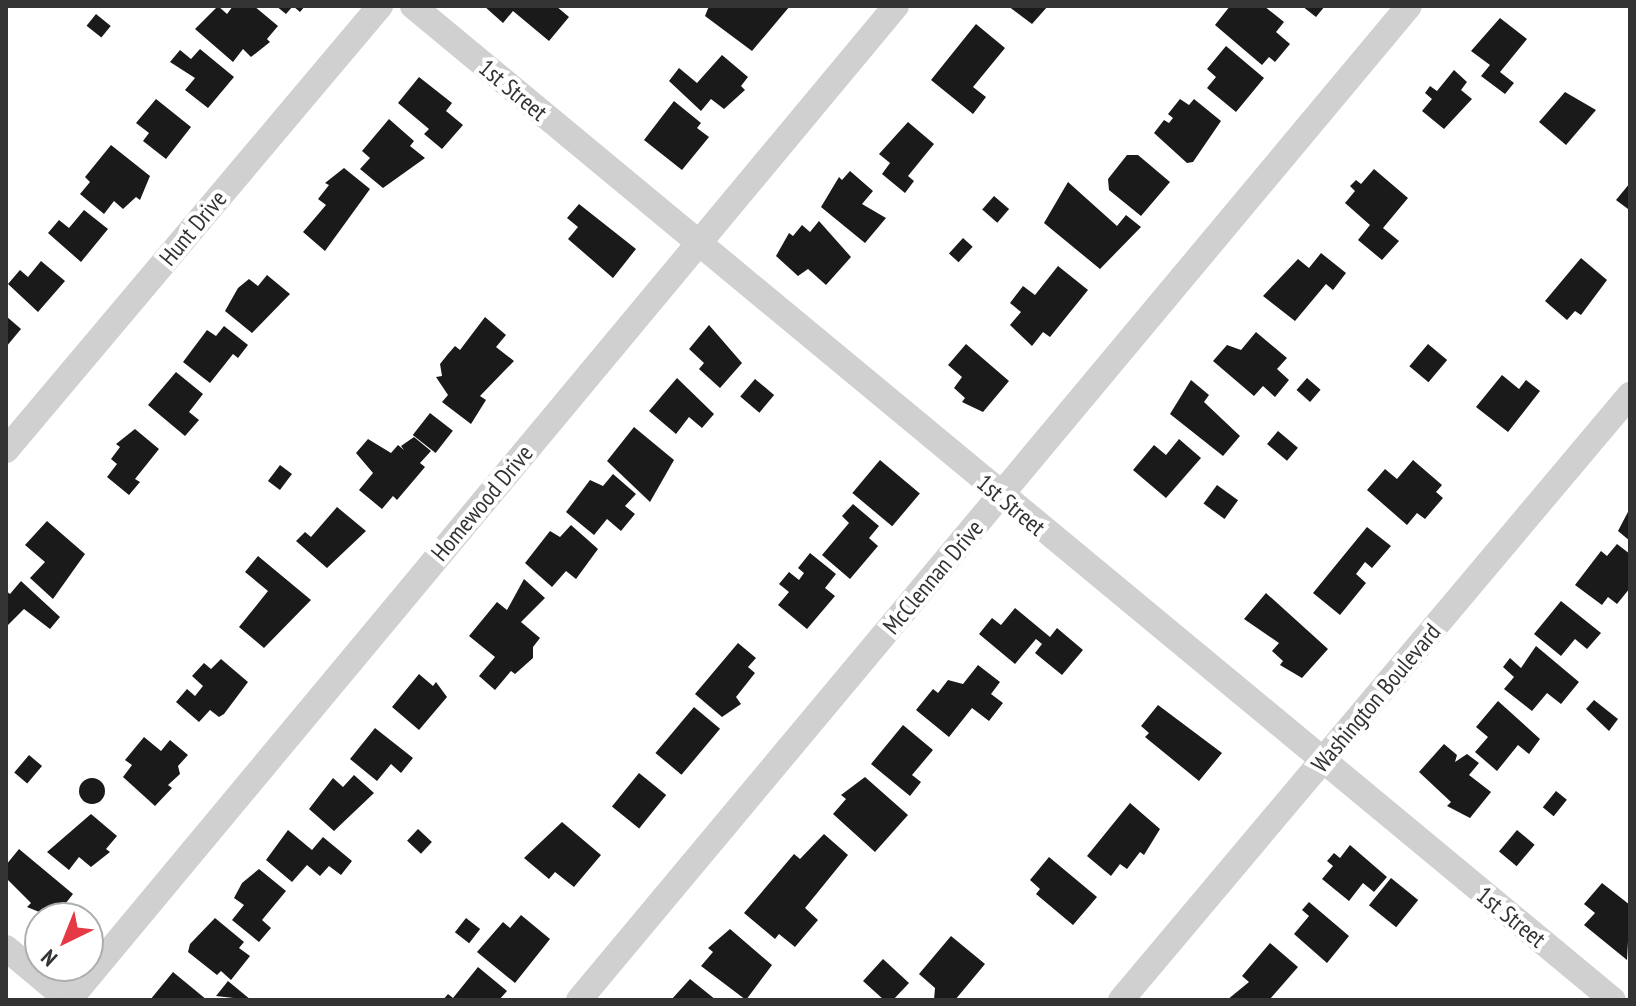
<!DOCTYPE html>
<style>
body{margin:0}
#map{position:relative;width:1636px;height:1006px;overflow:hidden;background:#fff;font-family:"PT Sans Narrow",sans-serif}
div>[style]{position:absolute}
.building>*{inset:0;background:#1a1a1a;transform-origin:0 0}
.round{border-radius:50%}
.minor>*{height:26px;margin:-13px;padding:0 13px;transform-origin:13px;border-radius:13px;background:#d0d0d0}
span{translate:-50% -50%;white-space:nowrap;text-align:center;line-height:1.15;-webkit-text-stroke:8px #fff;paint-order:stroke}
.street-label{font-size:24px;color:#333}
.frame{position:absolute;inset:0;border:8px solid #333;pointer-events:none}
.north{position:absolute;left:24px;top:902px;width:80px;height:80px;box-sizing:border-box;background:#fff;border:2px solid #adadad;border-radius:50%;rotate:223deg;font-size:22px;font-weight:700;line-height:32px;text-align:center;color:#333}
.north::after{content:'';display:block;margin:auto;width:28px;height:36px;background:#e63946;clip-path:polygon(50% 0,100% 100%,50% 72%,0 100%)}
</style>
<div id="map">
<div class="building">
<i style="clip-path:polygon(218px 6px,227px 14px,233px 6px,254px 6px,278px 26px,267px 39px,270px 42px,251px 57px,243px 49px,233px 62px,195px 29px)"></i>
<i style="clip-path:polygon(276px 6px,305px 6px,300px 12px,293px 6px,286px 14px)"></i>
<i style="clip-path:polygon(484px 6px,556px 6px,569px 17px,549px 41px,513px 11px,503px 23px)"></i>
<i style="clip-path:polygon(709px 6px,790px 6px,752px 51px,705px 16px)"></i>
<i style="clip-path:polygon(1008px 6px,1048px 6px,1032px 24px)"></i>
<i style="clip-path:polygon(1230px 6px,1264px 6px,1284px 22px,1276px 32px,1290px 44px,1275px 62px,1269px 57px,1262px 65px,1215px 25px)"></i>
<i style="clip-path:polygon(1302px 6px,1325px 6px,1316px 17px)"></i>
<i style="left:96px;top:14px;width:19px;height:15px;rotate:39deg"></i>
<i style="clip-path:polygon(1500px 18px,1527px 39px,1500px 72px,1514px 83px,1505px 94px,1481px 76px,1490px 65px,1471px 51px)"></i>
<i style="clip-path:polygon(976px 24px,1005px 48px,973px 87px,986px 97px,973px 114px,931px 80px)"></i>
<i style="clip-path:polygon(1226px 46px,1264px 78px,1236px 112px,1207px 88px,1216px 77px,1207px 69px)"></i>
<i style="clip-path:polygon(200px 49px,234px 77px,208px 108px,185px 90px,195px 78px,170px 62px,180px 50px,191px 59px)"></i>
<i style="clip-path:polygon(722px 55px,748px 77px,741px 86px,745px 90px,724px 109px,711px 99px,701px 111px,669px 81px,679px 68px,697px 83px)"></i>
<i style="clip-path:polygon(1454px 70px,1467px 82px,1461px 90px,1472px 99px,1444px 129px,1422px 111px,1432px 99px,1425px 93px,1430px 86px,1437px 91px)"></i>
<i style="clip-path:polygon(419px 77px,452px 103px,446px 111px,463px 125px,442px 149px,424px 134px,429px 129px,398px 103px)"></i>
<i style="clip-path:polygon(1565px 92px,1596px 110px,1566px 145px,1539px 122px)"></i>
<i style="clip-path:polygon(156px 99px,191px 127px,166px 159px,143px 141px,149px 133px,136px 123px)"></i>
<i style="clip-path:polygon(1180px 99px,1189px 105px,1194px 99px,1221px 121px,1193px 162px,1187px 163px,1154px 133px,1164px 120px,1169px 123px,1173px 118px,1168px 114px)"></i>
<i style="clip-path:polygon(674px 101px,701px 123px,697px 128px,709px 137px,682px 170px,644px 140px)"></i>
<i style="clip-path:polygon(389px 119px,414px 141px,410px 146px,425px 158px,383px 188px,360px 169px,370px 158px,362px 151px)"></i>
<i style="clip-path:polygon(908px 122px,934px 144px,908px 176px,914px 181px,905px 193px,882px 174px,890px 163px,879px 154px)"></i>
<i style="clip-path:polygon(111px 145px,150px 176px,140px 200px,136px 197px,123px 209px,114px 201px,104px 214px,80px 194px,90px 182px,85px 177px)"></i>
<i style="clip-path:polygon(1127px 155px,1138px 155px,1170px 182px,1141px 216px,1109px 190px,1108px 179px)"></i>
<i style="clip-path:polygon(344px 168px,370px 189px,325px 251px,303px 232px,326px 205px,318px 199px,329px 185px,325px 183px)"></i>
<i style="clip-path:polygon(1374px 169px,1408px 198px,1383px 228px,1399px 241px,1382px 260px,1358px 240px,1370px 225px,1345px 203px,1355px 191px,1350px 186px,1356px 180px,1361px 184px)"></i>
<i style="clip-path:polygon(850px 171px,873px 191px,862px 204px,886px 218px,865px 243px,821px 207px,839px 177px,842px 180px)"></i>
<i style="clip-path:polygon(1068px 182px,1117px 226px,1126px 215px,1141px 227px,1100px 269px,1044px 223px)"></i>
<i style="clip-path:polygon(1630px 183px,1630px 207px,1628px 209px,1616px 200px)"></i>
<i style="left:994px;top:196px;width:20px;height:18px;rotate:41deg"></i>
<i style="clip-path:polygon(579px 204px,636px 249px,613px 278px,568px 239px,578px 227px,567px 218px)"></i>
<i style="clip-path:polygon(84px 210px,108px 229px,81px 262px,48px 233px,59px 220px,69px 228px)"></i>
<i style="clip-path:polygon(819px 221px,851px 257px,826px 285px,808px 269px,798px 276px,776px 256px,789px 233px,793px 236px,802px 225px,810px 232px)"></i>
<i style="left:963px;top:238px;width:13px;height:21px;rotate:42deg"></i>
<i style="clip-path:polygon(1321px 253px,1346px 273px,1333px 290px,1326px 284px,1295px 321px,1263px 296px,1298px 259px,1309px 268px)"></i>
<i style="clip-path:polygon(1581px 258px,1607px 280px,1581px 315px,1575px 311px,1567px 320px,1545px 301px)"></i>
<i style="clip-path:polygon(41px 261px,65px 281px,38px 312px,8px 284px,20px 270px,28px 277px)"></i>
<i style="clip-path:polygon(1058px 266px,1088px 290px,1050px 337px,1043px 332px,1032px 346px,1010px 325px,1021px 312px,1010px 303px,1023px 286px,1035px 295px)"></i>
<i style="clip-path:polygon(267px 275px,290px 294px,252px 333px,225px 311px,238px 288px,249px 279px,258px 286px)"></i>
<i style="clip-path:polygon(6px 316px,21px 329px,6px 347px)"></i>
<i style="clip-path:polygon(485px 317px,506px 335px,496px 347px,514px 361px,480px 396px,486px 400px,471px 424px,442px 402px,448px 395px,436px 377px,442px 376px,440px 364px,448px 354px,455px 346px,460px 350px)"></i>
<i style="clip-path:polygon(709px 325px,742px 363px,720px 388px,699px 369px,704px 363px,689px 349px)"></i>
<i style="clip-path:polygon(224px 326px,248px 345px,238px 358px,233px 354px,210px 383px,183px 362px,207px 330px,216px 336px)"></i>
<i style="clip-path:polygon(1256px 332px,1287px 358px,1277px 369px,1289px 380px,1275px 397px,1263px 386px,1254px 396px,1213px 361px,1227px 345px,1241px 350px)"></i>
<i style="clip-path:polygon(966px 344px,1009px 381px,983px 412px,962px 402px,965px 398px,954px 388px,962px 377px,948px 365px)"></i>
<i style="left:1428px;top:344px;width:25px;height:29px;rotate:40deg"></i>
<i style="clip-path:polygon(176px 372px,203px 394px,189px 412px,199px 420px,185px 436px,148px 405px)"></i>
<i style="clip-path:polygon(1502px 375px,1519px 389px,1526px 380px,1540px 391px,1508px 432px,1476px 407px)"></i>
<i style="clip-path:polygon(677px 378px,714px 414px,702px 428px,689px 417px,676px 434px,649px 411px)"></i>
<i style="left:1307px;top:378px;width:18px;height:16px;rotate:41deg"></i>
<i style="left:755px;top:379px;width:25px;height:23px;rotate:40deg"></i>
<i style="clip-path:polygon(1191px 380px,1209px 395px,1204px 402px,1240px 436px,1223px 456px,1170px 414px)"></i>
<i style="left:430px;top:413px;width:29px;height:28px;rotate:38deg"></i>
<i style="clip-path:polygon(634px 427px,674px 460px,650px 502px,607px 461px)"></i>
<i style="clip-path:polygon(135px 429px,159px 449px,135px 479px,140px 482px,129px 495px,107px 477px,117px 464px,111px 459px,120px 447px,116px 444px)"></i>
<i style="left:1278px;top:431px;width:26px;height:17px;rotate:40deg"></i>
<i style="clip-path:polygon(414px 437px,431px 451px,420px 463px,425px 467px,397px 500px,393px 496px,382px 509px,359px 490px,373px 473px,356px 453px,368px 439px,391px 453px,398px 445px,404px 450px,401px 446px)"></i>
<i style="clip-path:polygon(1179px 439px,1201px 458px,1166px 498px,1133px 470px,1154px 445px,1166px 455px)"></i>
<i style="left:880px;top:460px;width:52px;height:43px;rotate:40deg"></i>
<i style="clip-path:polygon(1413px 460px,1442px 485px,1436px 492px,1443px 498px,1425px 519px,1417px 513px,1407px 525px,1367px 490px,1385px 469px,1397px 479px)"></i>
<i style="left:280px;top:465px;width:15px;height:20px;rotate:37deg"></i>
<i style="clip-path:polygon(613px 474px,636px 494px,625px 506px,635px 514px,621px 531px,607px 519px,594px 535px,566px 512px,590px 480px,603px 486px)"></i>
<i style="left:1217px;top:485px;width:26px;height:23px;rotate:36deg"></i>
<i style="clip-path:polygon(853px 504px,879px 526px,869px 538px,878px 546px,850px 579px,822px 555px,849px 523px,842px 516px)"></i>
<i style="clip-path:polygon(337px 507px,366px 531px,327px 568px,296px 541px,305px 532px,311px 537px)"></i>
<i style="clip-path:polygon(1630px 508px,1630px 541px,1618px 531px)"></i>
<i style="clip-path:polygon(47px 521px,85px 554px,53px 599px,30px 578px,45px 562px,25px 545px)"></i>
<i style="clip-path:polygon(571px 525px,598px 549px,576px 579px,566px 571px,552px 587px,525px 563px,550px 531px,560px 537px)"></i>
<i style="clip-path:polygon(1367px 527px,1391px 546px,1372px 568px,1365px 562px,1356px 574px,1366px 583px,1340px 615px,1313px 593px)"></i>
<i style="clip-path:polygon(1617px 544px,1630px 554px,1630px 588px,1617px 604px,1608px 597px,1602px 605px,1575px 585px,1601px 551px,1607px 556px)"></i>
<i style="clip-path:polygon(810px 553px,836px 574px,825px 588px,835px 596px,807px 629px,778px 605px,789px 592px,779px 584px,789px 572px,799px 580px,804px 573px,798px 568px)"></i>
<i style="clip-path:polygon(258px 556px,311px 600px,264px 648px,239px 627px,268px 591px,245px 572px)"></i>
<i style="clip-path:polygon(524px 579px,545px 598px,521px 622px,540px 638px,533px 647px,533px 658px,515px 674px,511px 671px,495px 690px,479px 676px,495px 657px,469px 636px,497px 602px,507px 610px)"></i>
<i style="clip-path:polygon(21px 581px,60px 617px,50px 629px,24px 609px,6px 627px,6px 591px,10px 594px)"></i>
<i style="clip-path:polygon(1266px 593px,1328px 649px,1302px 678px,1280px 665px,1283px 661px,1272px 651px,1279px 643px,1244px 619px)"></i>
<i style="clip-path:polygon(1561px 601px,1601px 633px,1587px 649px,1575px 639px,1561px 656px,1534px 634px)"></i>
<i style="clip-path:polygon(1015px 608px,1050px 637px,1057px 628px,1083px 650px,1062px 675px,1035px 653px,1042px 644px,1036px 639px,1015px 664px,979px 634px,992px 618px,1001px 625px)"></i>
<i style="clip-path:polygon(738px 643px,756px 658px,748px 667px,755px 673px,736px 697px,741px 704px,722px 717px,695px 694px)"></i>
<i style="clip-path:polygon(1536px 646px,1579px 682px,1561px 704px,1547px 693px,1532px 711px,1504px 689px,1514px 677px,1503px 667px,1510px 658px,1521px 668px)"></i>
<i style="clip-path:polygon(221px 659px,248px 682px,224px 714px,219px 717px,210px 710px,199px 722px,176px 702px,187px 689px,195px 696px,203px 686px,192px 676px,204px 663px,211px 669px)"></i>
<i style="clip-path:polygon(978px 665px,1000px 682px,991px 694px,1003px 703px,989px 721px,972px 708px,949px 737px,916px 710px,933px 689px,938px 693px,948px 680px,963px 684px)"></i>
<i style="clip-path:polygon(419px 674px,433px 686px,436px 682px,447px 697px,419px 730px,392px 707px)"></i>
<i style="clip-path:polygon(1594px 700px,1618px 719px,1609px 731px,1586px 709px)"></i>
<i style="clip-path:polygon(1498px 701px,1540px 739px,1529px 754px,1518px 745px,1497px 771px,1475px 752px,1488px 737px,1476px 727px)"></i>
<i style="clip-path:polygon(1158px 705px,1222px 753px,1199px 781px,1145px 737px,1149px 733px,1141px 726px)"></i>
<i style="left:694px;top:707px;width:34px;height:60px;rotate:40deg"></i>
<i style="clip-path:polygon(903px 725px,933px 750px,912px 775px,921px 782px,910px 796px,871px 764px)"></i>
<i style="clip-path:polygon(375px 728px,413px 758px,401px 773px,391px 764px,377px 781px,350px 759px)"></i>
<i style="clip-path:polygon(144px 737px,161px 751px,170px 740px,188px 755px,178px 766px,180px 774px,168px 785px,172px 788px,155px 806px,123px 777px,132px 765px,125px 760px)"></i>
<i style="clip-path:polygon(1444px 744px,1457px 755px,1455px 762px,1467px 754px,1479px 763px,1469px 775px,1491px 792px,1470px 818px,1447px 806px,1451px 802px,1419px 772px)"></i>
<i style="left:29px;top:755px;width:17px;height:23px;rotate:40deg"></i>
<i style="left:639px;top:773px;width:35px;height:43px;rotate:39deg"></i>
<i style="clip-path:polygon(354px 775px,374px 793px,334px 831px,309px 809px,333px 778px,343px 787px)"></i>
<i style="clip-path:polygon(865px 777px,908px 815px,875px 852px,833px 814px,846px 799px,841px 795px)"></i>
<i class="round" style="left:79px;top:778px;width:26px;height:26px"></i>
<i style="left:1556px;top:791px;width:14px;height:21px;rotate:39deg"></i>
<i style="clip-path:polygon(1130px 803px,1160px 829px,1144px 855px,1140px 852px,1127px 869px,1120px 864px,1111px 876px,1087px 856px)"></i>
<i style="clip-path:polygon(91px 814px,117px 836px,106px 849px,110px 852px,91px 867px,79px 857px,69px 870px,47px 852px)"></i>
<i style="clip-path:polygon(562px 822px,601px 855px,574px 887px,555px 872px,549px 879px,524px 858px)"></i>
<i style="left:418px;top:829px;width:19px;height:16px;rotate:43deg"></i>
<i style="clip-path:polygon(288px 830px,312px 850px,323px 837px,352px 861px,341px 875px,329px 866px,320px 876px,307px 865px,292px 882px,266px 860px)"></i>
<i style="left:1517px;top:830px;width:23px;height:28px;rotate:40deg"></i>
<i style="clip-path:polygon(824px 834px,848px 855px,805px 908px,818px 920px,795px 947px,779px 934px,775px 939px,744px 913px,794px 854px,800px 859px)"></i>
<i style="clip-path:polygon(1350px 845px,1387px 877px,1374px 892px,1363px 883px,1349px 901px,1322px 879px,1333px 866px,1327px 861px,1334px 853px,1340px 858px)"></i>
<i style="clip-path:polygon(19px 849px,73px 894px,54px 918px,27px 907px,31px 903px,6px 878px,6px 865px)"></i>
<i style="clip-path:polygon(1049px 857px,1097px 897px,1073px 925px,1036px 894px,1040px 889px,1030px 880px)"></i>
<i style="clip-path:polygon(259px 869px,286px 891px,262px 920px,271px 928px,259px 942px,232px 920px,244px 905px,234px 898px,242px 883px)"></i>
<i style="left:1391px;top:878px;width:35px;height:35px;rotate:39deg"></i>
<i style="clip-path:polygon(1602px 883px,1630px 905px,1627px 960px,1584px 925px,1595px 913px,1584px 904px)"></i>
<i style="clip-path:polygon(1309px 902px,1349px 936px,1327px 963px,1294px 934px,1309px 916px,1302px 910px)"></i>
<i style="clip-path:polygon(521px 915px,550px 939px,515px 983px,477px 952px,503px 922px,510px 928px)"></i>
<i style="clip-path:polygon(215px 918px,244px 942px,239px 948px,250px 956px,231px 980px,221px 971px,217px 975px,188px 952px,190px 944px)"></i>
<i style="left:466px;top:918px;width:18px;height:18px;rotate:38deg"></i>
<i style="clip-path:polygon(730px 929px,772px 965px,746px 1000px,701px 966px,713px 952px,708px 948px)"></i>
<i style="clip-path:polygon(951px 936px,985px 964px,955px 1000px,934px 1000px,935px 988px,919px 974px)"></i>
<i style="clip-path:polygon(1270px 943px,1298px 967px,1270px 999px,1227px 1000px,1249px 982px,1242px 976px)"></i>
<i style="clip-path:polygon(883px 959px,909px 983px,893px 1000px,884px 1000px,863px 981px)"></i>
<i style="clip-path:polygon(478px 967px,507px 991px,499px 1000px,443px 1000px,448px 994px,453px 998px)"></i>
<i style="clip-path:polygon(173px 972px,207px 1000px,150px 1000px)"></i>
<i style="clip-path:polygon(690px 979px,716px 1000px,671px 1000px)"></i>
<i style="clip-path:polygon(228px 981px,251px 1000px,216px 996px)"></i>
</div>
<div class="minor">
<i style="left:413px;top:6px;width:1558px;rotate:39.64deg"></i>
<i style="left:6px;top:450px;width:581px;rotate:-49.89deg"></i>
<i style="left:6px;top:948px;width:81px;rotate:40deg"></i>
<i style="left:69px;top:1000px;width:1293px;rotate:-50.24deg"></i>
<i style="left:579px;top:1000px;width:1295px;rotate:-50.14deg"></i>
<i style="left:1121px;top:1000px;width:791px;rotate:-49.93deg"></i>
</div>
<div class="street-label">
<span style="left:513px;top:90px;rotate:40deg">1st Street</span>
<span style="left:193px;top:228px;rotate:-50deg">Hunt Drive</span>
<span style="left:482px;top:503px;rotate:-50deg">Homewood Drive</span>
<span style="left:1011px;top:505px;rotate:40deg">1st Street</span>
<span style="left:933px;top:577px;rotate:-50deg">McClennan Drive</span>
<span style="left:1376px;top:698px;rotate:-50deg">Washington Boulevard</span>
<span style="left:1511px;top:917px;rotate:39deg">1st Street</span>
</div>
<div class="frame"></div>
<div class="north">N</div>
</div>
